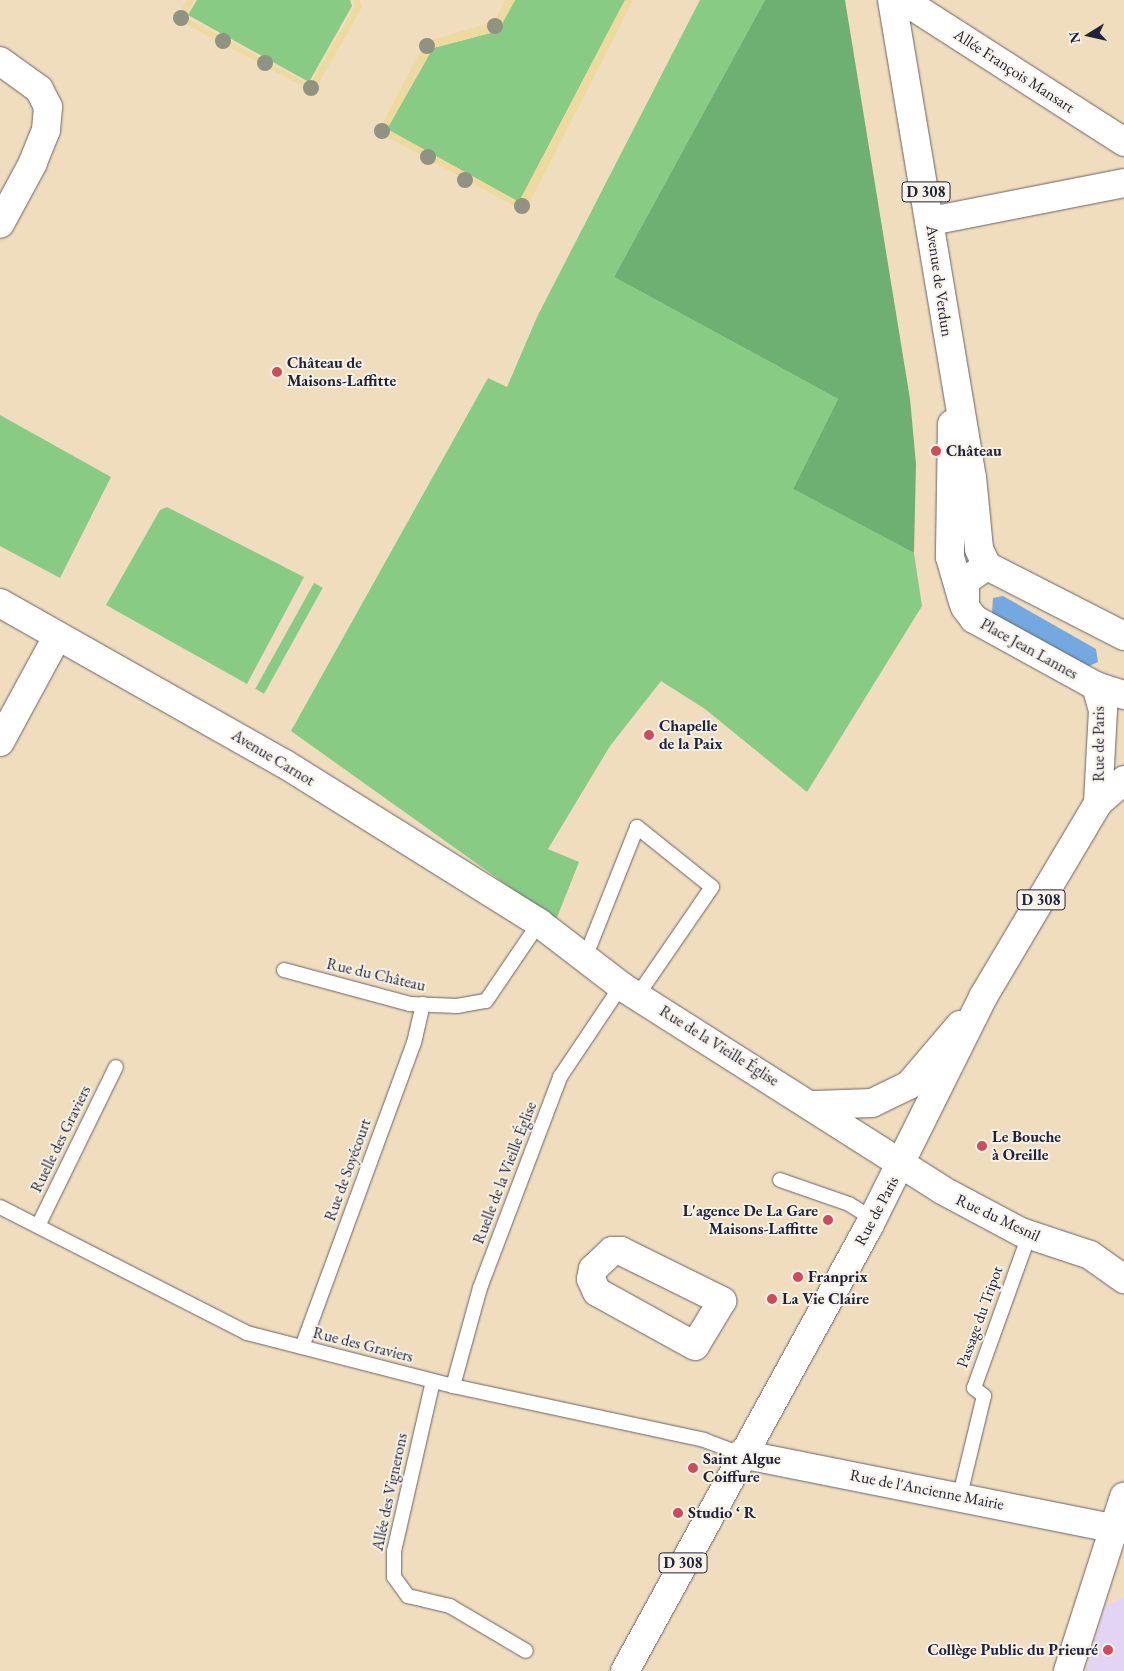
<!DOCTYPE html>
<meta charset="utf-8">
<style>
body{margin:0}
#map{position:relative;width:1124px;height:1671px;overflow:hidden;background:#f0ddbd;font-family:"EB Garamond",serif}
div>[style]{position:absolute}
.built>*{inset:0;background:#e2d4f3}
.green>*{inset:0;background:#88cb84;transform-origin:0 0}
.forest>*{inset:0;background:#6eaf72}
.sand>*{inset:0;background:#eeda9e}
.water>*{inset:0;background:#73a8e0}
.roads{filter:drop-shadow(0 0 1px #6a6368) drop-shadow(0 0 1px #6a6368)}
.lane>*{height:14px;margin:-7px;padding:0 7px;transform-origin:7px;border-radius:7px;background:#fff}
.street>*{height:28px;margin:-14px;padding:0 14px;transform-origin:14px;border-radius:14px;background:#fff}
.primary>*{height:28px;margin:-14px;padding:0 14px;transform-origin:14px;border-radius:14px;background:#fff}
.trees>*{width:16px;height:16px;margin:-8px;border-radius:50%;background:#909282}
.dots>*{width:14px;height:14px;translate:-50% -50%;box-sizing:border-box;border:2px solid #f7f3e8;border-radius:50%}
span{translate:-50% -50%;white-space:nowrap;text-align:center;line-height:1.15;-webkit-text-stroke:4px #f7f3e8;paint-order:stroke}
.shield-label span{padding:1px 4px;background:#f7f3e8;border:1px solid;border-radius:4px;-webkit-text-stroke-width:0}
.shield-label{font-size:15px;color:#22223b;font-weight:700}
.street-label{font-size:16px;color:#22223b}
.poi-label{font-size:16px;color:#22223b;font-weight:700}
.left{translate:0 -50%;text-align:left}
.right{translate:-100% -50%;text-align:right}
.north{position:absolute;left:1064px;top:10px;width:50px;height:50px;-webkit-text-stroke:4px #f7f3e8;paint-order:stroke;rotate:260deg;font-size:14px;font-weight:700;line-height:20px;text-align:center;color:#22223b}
.north::after{content:'';display:block;margin:auto;width:18px;height:22px;background:#22223b;clip-path:polygon(50% 0,100% 100%,50% 72%,0 100%)}
</style>
<div id="map">
<div class="built">
<i style="clip-path:polygon(1124px 1597px,1124px 1671px,1086px 1671px,1105px 1606px)"></i>
</div>
<div class="green">
<i style="clip-path:polygon(197px 0,350px 0,352px 6px,309px 82px,188px 15px)"></i>
<i style="clip-path:polygon(515px 0,625px 0,519px 202px,387px 129px,433px 48px,498px 31px)"></i>
<i style="clip-path:polygon(700px 0,765px 0,614px 277px,838px 399px,793px 489px,914px 553px,922px 606px,807px 792px,705px 709px,661px 681px,610px 746px,548px 849px,579px 862px,556px 920px,291px 731px,488px 378px,507px 387px,537px 317px)"></i>
<i style="clip-path:polygon(0 415px,111px 477px,60px 578px,0 546px)"></i>
<i style="clip-path:polygon(167px 507px,304px 577px,247px 684px,106px 605px,160px 510px)"></i>
<i style="left:314px;top:583px;width:10px;height:121px;rotate:29deg"></i>
</div>
<div class="forest">
<i style="clip-path:polygon(765px 0,845px 0,910px 399px,916px 464px,914px 553px,793px 489px,838px 399px,614px 277px)"></i>
</div>
<div class="sand">
<i style="clip-path:polygon(187px 0,194px 0,185px 17px,310px 85px,355px 6px,353px 0,360px 0,362px 7px,314px 92px,176px 19px)"></i>
<i style="clip-path:polygon(506px 0,515px 0,498px 31px,433px 48px,387px 129px,519px 202px,625px 0,633px 0,525px 212px,378px 132px,425px 42px,493px 22px)"></i>
</div>
<div class="water">
<i style="clip-path:polygon(1003px 596px,1096px 649px,1098px 662px,1087px 667px,992px 613px,993px 598px)"></i>
</div>
<div class="roads">
<div class="lane">
<i style="left:585px;top:958px;width:141px;rotate:-68.3deg"></i>
<i style="left:637px;top:827px;width:96px;rotate:38.7deg"></i>
<i style="left:712px;top:887px;width:132px;rotate:124.5deg"></i>
<i style="left:284px;top:970px;width:131px;rotate:15.1deg"></i>
<i style="left:410px;top:1004px;width:47px;rotate:2.4deg"></i>
<i style="left:457px;top:1006px;width:29px;rotate:-10deg"></i>
<i style="left:486px;top:1001px;width:94px;rotate:-55.8deg"></i>
<i style="left:780px;top:1180px;width:73px;rotate:19.2deg"></i>
<i style="left:849px;top:1204px;width:28px;rotate:32deg"></i>
<i style="left:0;top:1207px;width:277px;rotate:27deg"></i>
<i style="left:247px;top:1333px;width:213px;rotate:14.4deg"></i>
<i style="left:453px;top:1386px;width:257px;rotate:12.1deg"></i>
<i style="left:704px;top:1440px;width:40px;rotate:21deg"></i>
<i style="left:38px;top:1226px;width:177px;rotate:-63.9deg"></i>
<i style="left:302px;top:1347px;width:324px;rotate:-69.8deg"></i>
<i style="left:414px;top:1043px;width:40px;rotate:-77deg"></i>
<i style="left:433px;top:1381px;width:174px;rotate:102.9deg"></i>
<i style="left:394px;top:1551px;width:26px;rotate:90deg"></i>
<i style="left:394px;top:1577px;width:24px;rotate:54deg"></i>
<i style="left:408px;top:1596px;width:43px;rotate:13.4deg"></i>
<i style="left:450px;top:1606px;width:88px;rotate:30.6deg"></i>
<i style="left:453px;top:1386px;width:102px;rotate:-74.6deg"></i>
<i style="left:480px;top:1288px;width:226px;rotate:-69.2deg"></i>
<i style="left:560px;top:1077px;width:110px;rotate:-56.2deg"></i>
<i style="left:960px;top:1495px;width:102px;rotate:-76.4deg"></i>
<i style="left:984px;top:1396px;width:13px;rotate:-141deg"></i>
<i style="left:974px;top:1388px;width:163px;rotate:-70.2deg"></i>
</div>
<div class="street">
<i style="left:903px;top:0;width:263px;rotate:32.7deg"></i>
<i style="left:0;top:61px;width:48px;rotate:35.7deg"></i>
<i style="left:39px;top:89px;width:20px;rotate:63deg"></i>
<i style="left:48px;top:107px;width:23px;rotate:95deg"></i>
<i style="left:46px;top:130px;width:35px;rotate:112deg"></i>
<i style="left:33px;top:163px;width:69px;rotate:118.4deg"></i>
<i style="left:931px;top:221px;width:197px;rotate:-11.1deg"></i>
<i style="left:0;top:603px;width:327px;rotate:29.5deg"></i>
<i style="left:285px;top:764px;width:300px;rotate:32deg"></i>
<i style="left:539px;top:923px;width:103px;rotate:37.5deg"></i>
<i style="left:621px;top:986px;width:380px;rotate:32.4deg"></i>
<i style="left:942px;top:1190px;width:89px;rotate:28deg"></i>
<i style="left:1021px;top:1232px;width:73px;rotate:18.4deg"></i>
<i style="left:1090px;top:1255px;width:42px;rotate:35.2deg"></i>
<i style="left:0;top:742px;width:119px;rotate:-61.5deg"></i>
<i style="left:612px;top:1251px;width:9px"></i>
<i style="left:621px;top:1251px;width:113px;rotate:26.3deg"></i>
<i style="left:722px;top:1301px;width:52px;rotate:121deg"></i>
<i style="left:695px;top:1346px;width:112px;rotate:-151.1deg"></i>
<i style="left:597px;top:1292px;width:14px;rotate:-115deg"></i>
<i style="left:591px;top:1279px;width:10px;rotate:-79deg"></i>
<i style="left:593px;top:1269px;width:26px;rotate:-43deg"></i>
<i style="left:741px;top:1454px;width:378px;rotate:11.3deg"></i>
<i style="left:1068px;top:1671px;width:183px;rotate:-72.2deg"></i>
</div>
<div class="primary">
<i style="left:892px;top:0;width:484px;rotate:80.5deg"></i>
<i style="left:972px;top:477px;width:72px;rotate:84.4deg"></i>
<i style="left:979px;top:549px;width:19px;rotate:65deg"></i>
<i style="left:952px;top:424px;width:133px;rotate:90.9deg"></i>
<i style="left:950px;top:557px;width:47px;rotate:73.9deg"></i>
<i style="left:1124px;top:636px;width:154px;rotate:-152.9deg"></i>
<i style="left:987px;top:566px;width:27px;rotate:146deg"></i>
<i style="left:965px;top:581px;width:26px;rotate:90deg"></i>
<i style="left:965px;top:607px;width:15px;rotate:53deg"></i>
<i style="left:974px;top:619px;width:139px;rotate:28.8deg"></i>
<i style="left:1096px;top:686px;width:29px;rotate:18deg"></i>
<i style="left:1096px;top:686px;width:25px;rotate:74deg"></i>
<i style="left:1103px;top:710px;width:93px;rotate:93.1deg"></i>
<i style="left:815px;top:1105px;width:57px;rotate:-2deg"></i>
<i style="left:872px;top:1103px;width:41px;rotate:-25.9deg"></i>
<i style="left:909px;top:1085px;width:79px;rotate:-49.6deg"></i>
<i style="left:625px;top:1671px;width:508px;rotate:-61.26deg"></i>
<i style="left:869px;top:1226px;width:256px;rotate:-63.5deg"></i>
<i style="left:983px;top:997px;width:226px;rotate:-59.3deg"></i>
<i style="left:1098px;top:803px;width:35px;rotate:-41deg"></i>
</div>
</div>
<div class="trees">
<i style="left:181px;top:18px"></i>
<i style="left:495px;top:26px"></i>
<i style="left:223px;top:41px"></i>
<i style="left:427px;top:46px"></i>
<i style="left:265px;top:63px"></i>
<i style="left:311px;top:88px"></i>
<i style="left:382px;top:131px"></i>
<i style="left:428px;top:157px"></i>
<i style="left:465px;top:180px"></i>
<i style="left:522px;top:206px"></i>
</div>
<div class="dots">
<i style="left:277px;top:372px;background:#d1495b"></i>
<i style="left:936px;top:451px;background:#d1495b"></i>
<i style="left:649px;top:735px;background:#d1495b"></i>
<i style="left:982px;top:1146px;background:#d1495b"></i>
<i style="left:828px;top:1220px;background:#d1495b"></i>
<i style="left:798px;top:1277px;background:#d1495b"></i>
<i style="left:772px;top:1299px;background:#d1495b"></i>
<i style="left:693px;top:1468px;background:#d1495b"></i>
<i style="left:678px;top:1513px;background:#d1495b"></i>
<i style="left:1108px;top:1650px;background:#d1495b"></i>
</div>
<div class="shield-label">
<span style="left:926px;top:192px">D 308</span>
<span style="left:1041px;top:900px">D 308</span>
<span style="left:683px;top:1563px">D 308</span>
</div>
<div class="street-label">
<span style="left:1014px;top:71px;rotate:33deg">Allée François Mansart</span>
<span style="left:939px;top:281px;rotate:82deg">Avenue de Verdun</span>
<span style="left:1029px;top:649px;rotate:29deg">Place Jean Lannes</span>
<span style="left:1099px;top:744px;rotate:-90deg">Rue de Paris</span>
<span style="left:273px;top:758px;rotate:31deg">Avenue Carnot</span>
<span style="left:376px;top:975px;rotate:13deg">Rue du Château</span>
<span style="left:719px;top:1046px;rotate:32deg">Rue de la Vieille Église</span>
<span style="left:61px;top:1139px;rotate:-64deg">Ruelle des Graviers</span>
<span style="left:348px;top:1170px;rotate:-70deg">Rue de Soyécourt</span>
<span style="left:505px;top:1173px;rotate:-69deg">Ruelle de la Vieille Église</span>
<span style="left:877px;top:1211px;rotate:-62deg">Rue de Paris</span>
<span style="left:998px;top:1218px;rotate:25deg">Rue du Mesnil</span>
<span style="left:980px;top:1317px;rotate:-70deg">Passage du Tripot</span>
<span style="left:363px;top:1345px;rotate:14deg">Rue des Graviers</span>
<span style="left:927px;top:1490px;rotate:11deg">Rue de l'Ancienne Mairie</span>
<span style="left:390px;top:1492px;rotate:-78deg">Allée des Vignerons</span>
</div>
<div class="poi-label">
<span class="left" style="left:287px;top:372px">Château de<br>Maisons-Laffitte</span>
<span class="left" style="left:946px;top:451px">Château</span>
<span class="left" style="left:659px;top:735px">Chapelle<br>de la Paix</span>
<span class="left" style="left:992px;top:1146px">Le Bouche<br>à Oreille</span>
<span class="right" style="left:818px;top:1220px">L'agence De La Gare<br>Maisons-Laffitte</span>
<span class="left" style="left:808px;top:1277px">Franprix</span>
<span class="left" style="left:782px;top:1299px">La Vie Claire</span>
<span class="left" style="left:703px;top:1468px">Saint Algue<br>Coiffure</span>
<span class="left" style="left:688px;top:1513px">Studio ‘ R</span>
<span class="right" style="left:1098px;top:1650px">Collège Public du Prieuré</span>
</div>
<div class="north">N</div>
</div>
